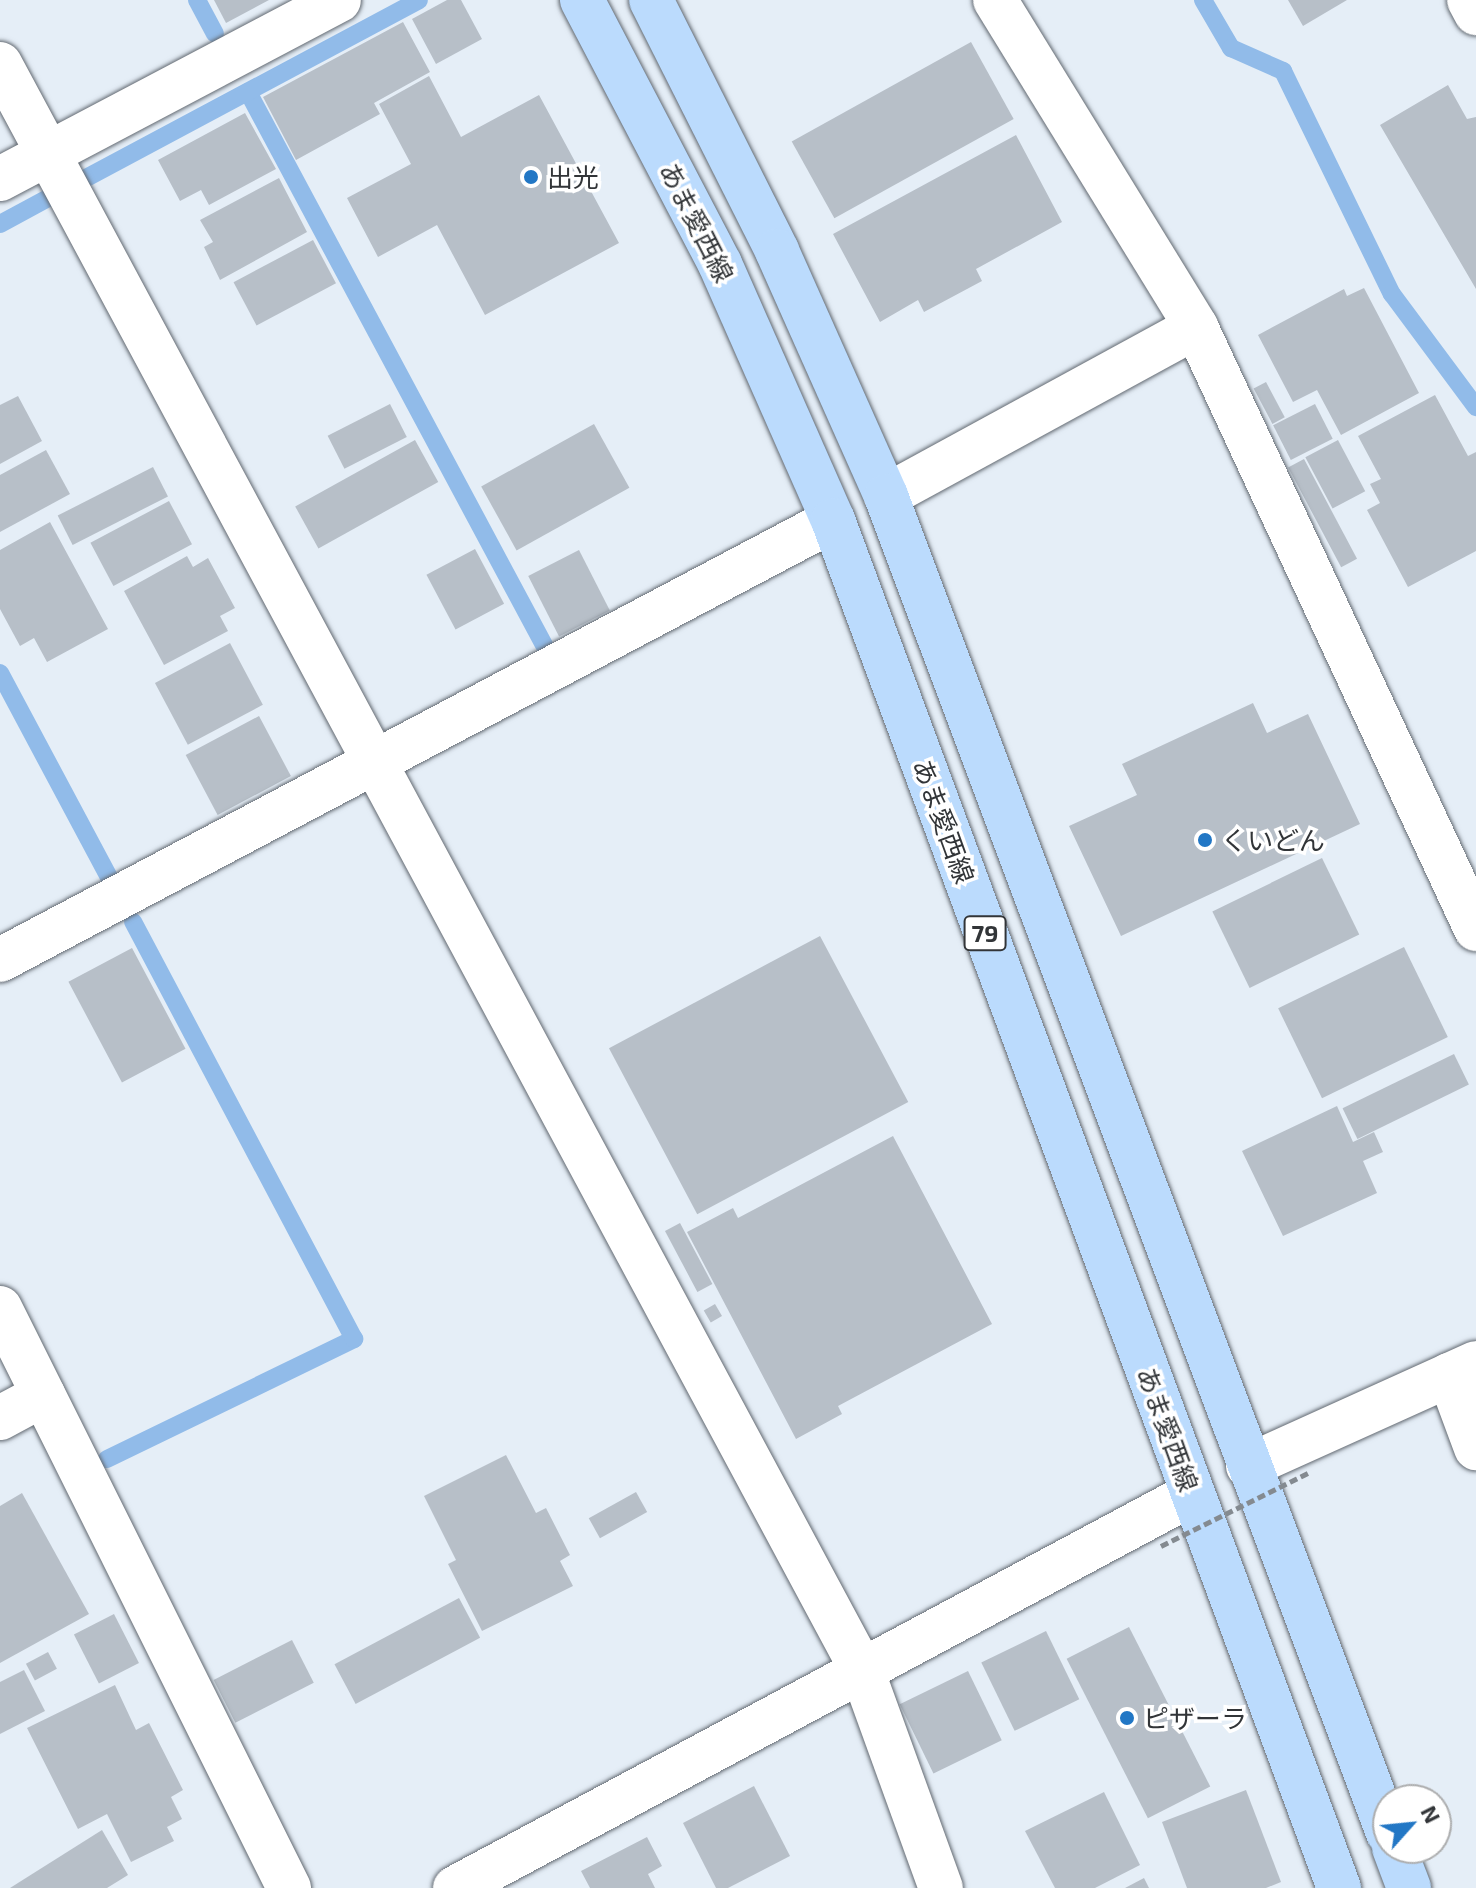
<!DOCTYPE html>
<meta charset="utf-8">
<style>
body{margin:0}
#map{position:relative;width:1476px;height:1888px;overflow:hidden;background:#e5eef7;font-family:"Exo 2","Noto Sans JP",sans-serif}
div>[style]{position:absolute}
.stream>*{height:18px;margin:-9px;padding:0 9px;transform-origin:9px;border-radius:9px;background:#91bbe9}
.building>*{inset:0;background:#b7bfc8;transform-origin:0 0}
.roads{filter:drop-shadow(0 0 2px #626971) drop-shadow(0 0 2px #626971)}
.street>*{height:44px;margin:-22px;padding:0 22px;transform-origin:22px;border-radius:22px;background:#fff}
.primary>*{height:44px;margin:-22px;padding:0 22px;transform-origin:22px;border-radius:22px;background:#bbdbfd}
.path-bridge>*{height:5px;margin-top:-2.5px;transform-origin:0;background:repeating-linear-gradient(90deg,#848a90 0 8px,transparent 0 12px)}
.dots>*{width:22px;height:22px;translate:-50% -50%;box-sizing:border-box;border:4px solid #fff;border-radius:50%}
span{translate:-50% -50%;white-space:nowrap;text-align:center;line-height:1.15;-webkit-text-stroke:7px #fff;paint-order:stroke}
.shield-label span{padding:2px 6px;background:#fff;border:2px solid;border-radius:6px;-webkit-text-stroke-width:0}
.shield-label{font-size:24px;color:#323538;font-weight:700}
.poi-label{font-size:26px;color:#323538}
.left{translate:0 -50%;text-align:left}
.street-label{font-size:26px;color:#323538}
.north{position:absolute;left:1372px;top:1784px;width:80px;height:80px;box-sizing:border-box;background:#fff;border:2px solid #adaeaf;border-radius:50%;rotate:63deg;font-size:22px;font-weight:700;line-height:32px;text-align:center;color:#323538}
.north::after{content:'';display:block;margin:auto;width:28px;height:36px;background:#2277c5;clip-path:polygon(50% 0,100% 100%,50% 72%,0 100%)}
</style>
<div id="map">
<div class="stream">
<i style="left:197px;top:0;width:38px;rotate:62deg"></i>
<i style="left:1203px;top:0;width:56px;rotate:59.7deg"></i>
<i style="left:1231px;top:48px;width:57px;rotate:23.9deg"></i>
<i style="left:1283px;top:71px;width:248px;rotate:64deg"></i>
<i style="left:1392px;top:294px;width:141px;rotate:53.4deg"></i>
<i style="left:248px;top:92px;width:627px;rotate:61.84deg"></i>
<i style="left:88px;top:177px;width:375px;rotate:-28.1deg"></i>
<i style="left:0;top:224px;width:55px;rotate:-28.4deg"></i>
<i style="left:0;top:673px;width:234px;rotate:61.9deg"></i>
<i style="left:107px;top:1459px;width:275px;rotate:-25.9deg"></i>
<i style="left:354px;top:1339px;width:472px;rotate:-117.9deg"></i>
</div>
<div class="building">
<i style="clip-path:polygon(214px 0,269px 0,226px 23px)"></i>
<i style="clip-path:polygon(447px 0,461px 0,482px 39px,436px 64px,412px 19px)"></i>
<i style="clip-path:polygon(1288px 0,1347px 0,1303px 26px)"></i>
<i style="clip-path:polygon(403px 22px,430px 72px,374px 103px,380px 114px,296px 160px,263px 97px)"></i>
<i style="left:971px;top:42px;width:88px;height:205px;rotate:61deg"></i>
<i style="clip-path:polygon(429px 76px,461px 137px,539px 95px,619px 243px,485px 315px,437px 225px,378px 257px,347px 198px,411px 164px,379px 104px)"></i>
<i style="clip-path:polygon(1448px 85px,1467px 119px,1476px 117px,1476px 289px,1380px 125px)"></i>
<i style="clip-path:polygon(245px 113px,276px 169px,209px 205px,201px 190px,180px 201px,158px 160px)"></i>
<i style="clip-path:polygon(1016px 135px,1062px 222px,976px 269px,982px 281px,924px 312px,918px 300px,880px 322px,833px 234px)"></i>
<i style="clip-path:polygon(279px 178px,307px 232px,220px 280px,204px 247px,213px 242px,200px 220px)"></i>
<i style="left:313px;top:240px;width:49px;height:90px;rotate:62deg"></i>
<i style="clip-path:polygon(1364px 288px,1419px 393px,1341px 435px,1317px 390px,1293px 402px,1258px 335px,1344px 289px,1347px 296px)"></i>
<i style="left:1266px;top:382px;width:40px;height:14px;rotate:62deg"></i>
<i style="clip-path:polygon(1435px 395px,1468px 456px,1476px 452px,1476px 551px,1408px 587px,1367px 510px,1380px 503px,1370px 484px,1381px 479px,1358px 436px)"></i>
<i style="clip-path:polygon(18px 396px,42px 441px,0 464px,0 405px)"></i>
<i style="left:390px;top:404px;width:37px;height:70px;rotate:63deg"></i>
<i style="left:1315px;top:404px;width:39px;height:47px;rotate:63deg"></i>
<i style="left:594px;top:424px;width:73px;height:129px;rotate:61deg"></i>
<i style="left:415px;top:440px;width:48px;height:137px;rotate:61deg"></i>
<i style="left:1338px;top:440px;width:58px;height:37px;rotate:62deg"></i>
<i style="clip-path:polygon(46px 450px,70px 494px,0 532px,0 475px)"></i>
<i style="left:1304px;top:459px;width:113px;height:18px;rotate:62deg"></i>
<i style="left:153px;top:467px;width:33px;height:107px;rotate:63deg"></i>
<i style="left:169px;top:501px;width:49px;height:89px;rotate:62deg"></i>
<i style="clip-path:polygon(50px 522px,108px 629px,47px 662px,34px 638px,20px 646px,0 609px,0 550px)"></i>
<i style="left:475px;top:549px;width:62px;height:55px;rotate:62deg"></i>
<i style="left:579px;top:550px;width:68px;height:57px;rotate:63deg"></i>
<i style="clip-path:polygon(187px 556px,193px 567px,208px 558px,235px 608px,220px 616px,228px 631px,164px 665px,124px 591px)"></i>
<i style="left:230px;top:643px;width:70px;height:85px;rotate:62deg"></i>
<i style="clip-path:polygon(1253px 703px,1267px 733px,1308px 714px,1360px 824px,1121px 936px,1069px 826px,1137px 795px,1122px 764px)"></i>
<i style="left:259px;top:716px;width:68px;height:83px;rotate:62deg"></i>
<i style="left:1322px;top:858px;width:85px;height:122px;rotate:64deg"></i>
<i style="left:820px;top:936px;width:188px;height:239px;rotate:62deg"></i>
<i style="left:1404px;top:947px;width:100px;height:140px;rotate:64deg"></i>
<i style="left:132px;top:948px;width:114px;height:72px;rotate:62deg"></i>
<i style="left:1454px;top:1054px;width:34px;height:124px;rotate:64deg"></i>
<i style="clip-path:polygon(1337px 1106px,1353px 1142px,1374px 1132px,1383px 1152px,1363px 1161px,1377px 1193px,1283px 1236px,1242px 1151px)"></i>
<i style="clip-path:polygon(893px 1136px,992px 1324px,838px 1406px,842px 1414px,796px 1439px,687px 1232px,733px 1208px,738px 1218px)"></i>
<i style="left:680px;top:1223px;width:69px;height:17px;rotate:62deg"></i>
<i style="left:715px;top:1304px;width:14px;height:13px;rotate:60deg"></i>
<i style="clip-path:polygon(506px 1455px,536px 1513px,546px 1508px,570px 1555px,560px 1561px,573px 1586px,482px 1631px,448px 1564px,456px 1560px,424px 1496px)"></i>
<i style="left:636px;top:1492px;width:23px;height:54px;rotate:61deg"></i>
<i style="clip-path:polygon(22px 1493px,89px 1614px,0 1663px,0 1506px)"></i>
<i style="left:459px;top:1598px;width:45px;height:141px;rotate:62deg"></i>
<i style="left:114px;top:1614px;width:55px;height:45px;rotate:63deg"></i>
<i style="left:1129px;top:1627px;width:179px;height:70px;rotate:63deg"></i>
<i style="left:1046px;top:1631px;width:76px;height:72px;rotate:64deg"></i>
<i style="left:292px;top:1640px;width:48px;height:88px;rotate:63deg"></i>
<i style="left:48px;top:1652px;width:19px;height:25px;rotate:62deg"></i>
<i style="clip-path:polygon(24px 1670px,45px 1711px,0 1734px,0 1682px)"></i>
<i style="left:968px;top:1671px;width:77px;height:76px;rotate:64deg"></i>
<i style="clip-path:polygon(115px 1685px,136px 1730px,149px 1723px,183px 1790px,171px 1797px,182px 1819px,167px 1827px,174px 1841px,131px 1862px,107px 1814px,78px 1829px,27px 1728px)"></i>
<i style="clip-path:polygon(754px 1786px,790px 1856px,728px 1888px,716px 1888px,683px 1823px)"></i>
<i style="clip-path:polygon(1246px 1790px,1281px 1882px,1266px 1888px,1187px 1888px,1162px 1822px)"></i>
<i style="clip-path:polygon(1104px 1792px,1140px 1865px,1095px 1888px,1055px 1888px,1025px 1831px)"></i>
<i style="clip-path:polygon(102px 1830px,128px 1875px,107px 1888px,10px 1888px)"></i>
<i style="clip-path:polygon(647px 1837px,662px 1866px,648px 1874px,655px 1888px,590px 1888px,581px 1871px)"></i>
<i style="clip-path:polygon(1144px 1878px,1149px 1888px,1125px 1888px)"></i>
</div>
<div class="roads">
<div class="street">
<i style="left:995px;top:0;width:384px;rotate:58.4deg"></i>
<i style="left:1196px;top:327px;width:664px;rotate:65.06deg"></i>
<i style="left:1469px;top:0;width:15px;rotate:62deg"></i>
<i style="left:0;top:64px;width:1823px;rotate:61.78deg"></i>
<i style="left:862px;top:1670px;width:232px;rotate:70.1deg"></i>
<i style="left:0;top:179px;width:383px;rotate:-27.8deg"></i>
<i style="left:886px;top:496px;width:353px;rotate:-28.6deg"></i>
<i style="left:0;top:960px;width:942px;rotate:-27.84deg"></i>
<i style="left:0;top:1308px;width:648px;rotate:63.51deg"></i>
<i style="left:1449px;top:1375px;width:78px;rotate:69.7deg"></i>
<i style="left:0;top:1418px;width:49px;rotate:-28.1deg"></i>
<i style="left:1248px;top:1466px;width:250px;rotate:-24.3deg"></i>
<i style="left:455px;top:1888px;width:836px;rotate:-28.13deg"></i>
</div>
<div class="primary">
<i style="left:582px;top:0;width:298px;rotate:62.4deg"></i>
<i style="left:720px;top:264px;width:280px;rotate:66.2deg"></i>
<i style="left:833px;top:520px;width:1459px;rotate:69.7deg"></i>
<i style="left:651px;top:0;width:281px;rotate:63.3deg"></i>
<i style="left:777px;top:251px;width:268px;rotate:66deg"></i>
<i style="left:886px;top:496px;width:1428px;rotate:69.42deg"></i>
<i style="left:1394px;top:1848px;width:43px;rotate:69.4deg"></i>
</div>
</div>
<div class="path-bridge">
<i style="left:1161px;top:1546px;width:164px;rotate:-26.4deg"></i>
</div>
<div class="dots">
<i style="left:531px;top:177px;background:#2277c5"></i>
<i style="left:1205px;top:840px;background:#2277c5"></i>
<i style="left:1127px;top:1718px;background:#2277c5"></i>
</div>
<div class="shield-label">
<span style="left:985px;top:933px">79</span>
</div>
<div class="poi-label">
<span class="left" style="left:547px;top:177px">出光</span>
<span class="left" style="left:1221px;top:840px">くいどん</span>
<span class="left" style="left:1143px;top:1718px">ピザーラ</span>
</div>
<div class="street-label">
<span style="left:697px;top:222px;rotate:63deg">あま愛西線</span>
<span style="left:944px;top:821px;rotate:70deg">あま愛西線</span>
<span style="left:1168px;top:1429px;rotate:70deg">あま愛西線</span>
</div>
<div class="north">N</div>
</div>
